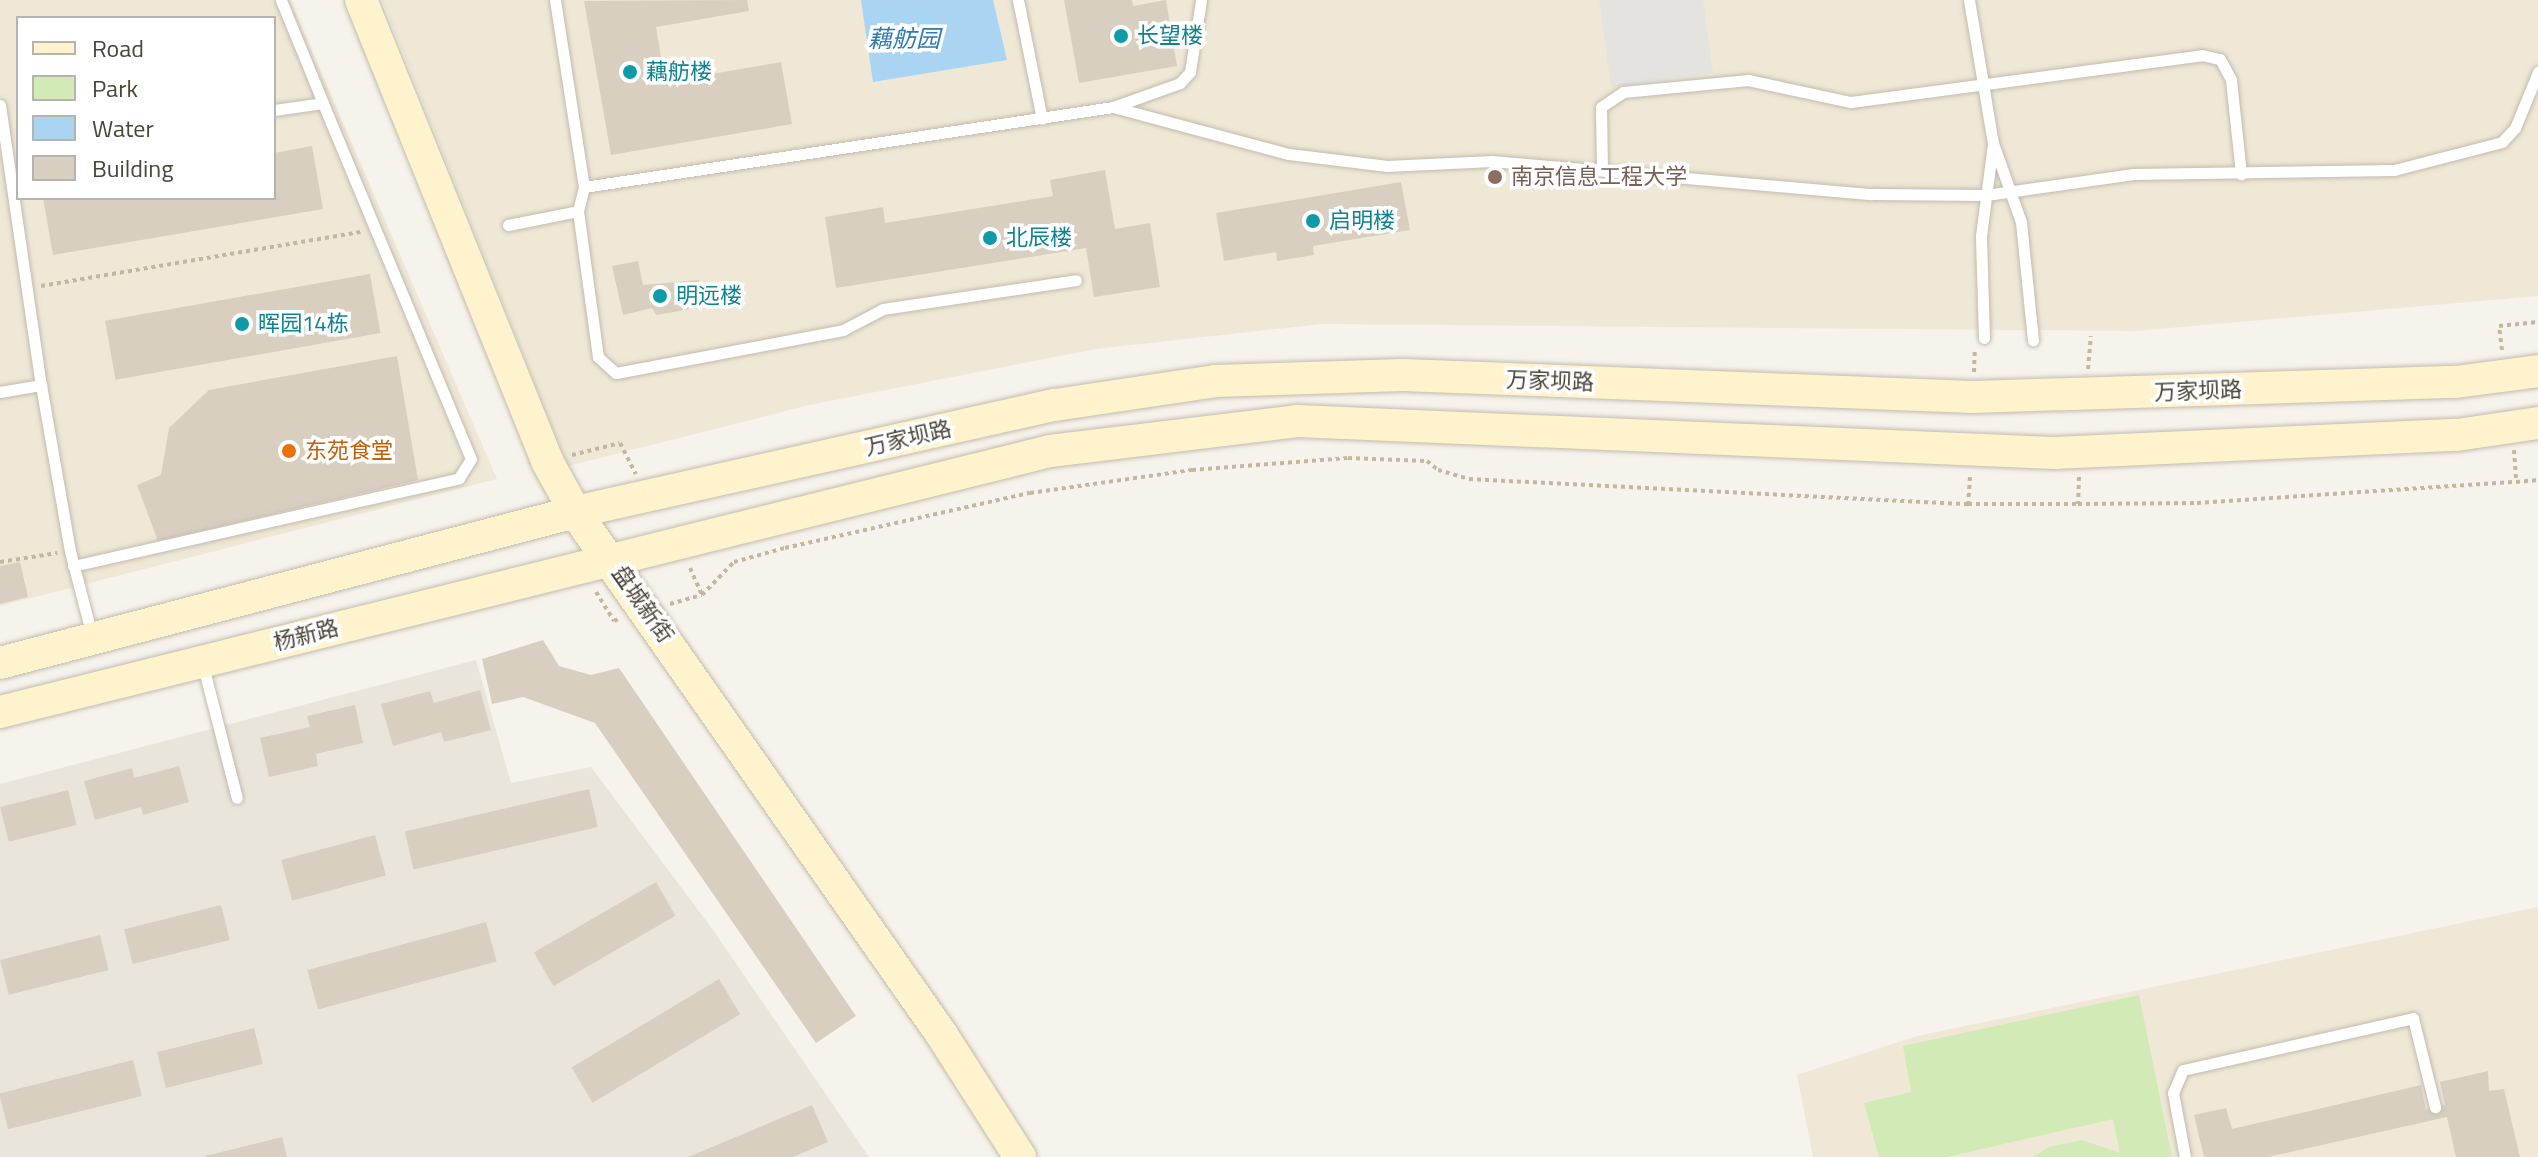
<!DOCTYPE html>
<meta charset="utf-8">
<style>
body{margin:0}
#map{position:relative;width:2538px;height:1157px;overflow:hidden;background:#f6f3ec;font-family:"Titillium Web","Noto Sans SC",sans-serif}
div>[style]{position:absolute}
.residential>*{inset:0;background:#eae5da}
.education>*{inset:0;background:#efe8d6}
.green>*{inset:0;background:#d2eab5}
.parking>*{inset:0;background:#e5e3e0}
.water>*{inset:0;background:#a9d4f2}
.building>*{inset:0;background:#d8cfc1;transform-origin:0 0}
.path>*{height:4px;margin-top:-2px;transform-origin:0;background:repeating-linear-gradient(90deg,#c4b79f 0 4px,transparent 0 8px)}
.roads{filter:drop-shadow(0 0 2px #c2bbae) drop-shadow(0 0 2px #c2bbae)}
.service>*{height:11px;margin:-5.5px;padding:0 5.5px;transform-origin:5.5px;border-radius:5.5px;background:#fff}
.secondary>*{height:32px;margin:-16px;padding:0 16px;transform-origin:16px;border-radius:16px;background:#fff3cd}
.dots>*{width:22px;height:22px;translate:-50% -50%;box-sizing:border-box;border:4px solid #fff;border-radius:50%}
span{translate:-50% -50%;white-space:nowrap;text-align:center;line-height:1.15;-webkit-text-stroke:7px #fff;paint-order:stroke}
.culture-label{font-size:22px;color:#0d838f}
.left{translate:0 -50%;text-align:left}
.education-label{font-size:22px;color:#785e54}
.street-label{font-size:22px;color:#4b4439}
.food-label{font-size:22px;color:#c56008}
.water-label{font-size:24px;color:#2e7ab2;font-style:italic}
.legend{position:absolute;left:16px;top:16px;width:260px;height:184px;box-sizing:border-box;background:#fff;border:2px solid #b7b4b0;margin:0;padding:10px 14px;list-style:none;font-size:24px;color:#4b4439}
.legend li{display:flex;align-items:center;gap:16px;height:40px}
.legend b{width:40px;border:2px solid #b7b4b0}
</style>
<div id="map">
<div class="residential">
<i style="clip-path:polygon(476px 660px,511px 783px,591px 767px,713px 930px,869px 1157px,0 1157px,0 784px)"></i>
</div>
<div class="education">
<i style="clip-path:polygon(evenodd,0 0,290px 0,497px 479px,0 606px,0 0,18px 18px,274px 18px,274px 198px,18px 198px,18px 18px)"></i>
<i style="clip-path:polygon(382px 0,2538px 0,2538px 296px,2135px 331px,1322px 324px,1096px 349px,809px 405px,568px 466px)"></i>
<i style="clip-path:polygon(2538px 907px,2538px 1157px,1813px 1157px,1797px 1075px,1917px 1036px)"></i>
</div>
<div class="green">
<i style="clip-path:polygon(2139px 995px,2172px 1157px,2032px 1157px,2049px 1147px,2082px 1140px,2120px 1153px,2113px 1119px,1947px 1157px,1879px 1157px,1864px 1103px,1911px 1092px,1903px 1046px)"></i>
</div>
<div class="parking">
<i style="clip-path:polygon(1599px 0,1703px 0,1713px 73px,1611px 87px)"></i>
</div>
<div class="water">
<i style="clip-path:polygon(861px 0,993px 0,1007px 60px,873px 82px)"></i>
</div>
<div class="building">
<i style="clip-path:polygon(747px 0,749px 11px,656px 27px,665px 82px,781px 62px,792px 124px,611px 155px,584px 1px)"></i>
<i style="clip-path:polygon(1064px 0,1132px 0,1133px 6px,1166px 0,1177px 66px,1079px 83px)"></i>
<i style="clip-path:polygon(312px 146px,323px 209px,53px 255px,43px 198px,274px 198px,274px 153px)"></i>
<i style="clip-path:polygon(1105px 170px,1115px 229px,1150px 223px,1160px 287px,1094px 297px,1086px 248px,836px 288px,825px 217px,883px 207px,885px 223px,1053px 196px,1050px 180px)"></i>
<i style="clip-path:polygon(1401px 182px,1410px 230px,1313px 246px,1314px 255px,1277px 261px,1276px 252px,1224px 261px,1216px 213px)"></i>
<i style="clip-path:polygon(638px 261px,643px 285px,699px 280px,703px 307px,656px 315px,652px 308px,623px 315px,612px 266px)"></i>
<i style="left:370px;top:274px;width:60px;height:269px;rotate:80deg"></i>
<i style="clip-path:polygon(397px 356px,418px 480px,158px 541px,137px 485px,161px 475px,169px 428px,209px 390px)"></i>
<i style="clip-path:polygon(20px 562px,28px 597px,0 604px,0 566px)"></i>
<i style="clip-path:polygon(543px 640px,559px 666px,591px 675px,619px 668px,856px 1016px,816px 1043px,595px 723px,523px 697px,492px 704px,482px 659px)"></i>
<i style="clip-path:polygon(480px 690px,491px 730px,444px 742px,441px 732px,393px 746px,381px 704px,430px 691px,434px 703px)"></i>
<i style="clip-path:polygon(355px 705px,363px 743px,316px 754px,318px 766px,269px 777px,260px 738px,310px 727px,307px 716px)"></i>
<i style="clip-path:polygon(179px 766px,189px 802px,143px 815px,141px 807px,95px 820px,84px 781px,132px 768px,134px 778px)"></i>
<i style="left:589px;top:789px;width:39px;height:189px;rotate:77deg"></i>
<i style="left:68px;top:790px;width:36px;height:70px;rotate:76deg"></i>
<i style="left:375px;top:835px;width:42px;height:97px;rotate:75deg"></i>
<i style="left:656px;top:882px;width:39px;height:141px;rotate:60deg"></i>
<i style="left:221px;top:905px;width:36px;height:100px;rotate:76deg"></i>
<i style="left:486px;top:922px;width:41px;height:185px;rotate:75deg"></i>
<i style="left:100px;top:935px;width:36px;height:103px;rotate:76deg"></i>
<i style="left:719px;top:979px;width:41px;height:172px;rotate:59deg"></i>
<i style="left:254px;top:1028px;width:37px;height:100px;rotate:76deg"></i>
<i style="left:133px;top:1060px;width:37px;height:138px;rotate:76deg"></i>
<i style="clip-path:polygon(2488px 1071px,2489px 1091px,2504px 1089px,2520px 1157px,2456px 1157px,2447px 1117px,2268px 1157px,2204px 1157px,2194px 1115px,2226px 1108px,2232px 1129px,2421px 1085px,2426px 1110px,2445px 1105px,2440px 1082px)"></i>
<i style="clip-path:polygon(812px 1105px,828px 1142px,793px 1157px,688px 1157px)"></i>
<i style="clip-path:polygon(282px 1137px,287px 1157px,206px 1157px,205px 1156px)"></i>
</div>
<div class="path">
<i style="left:41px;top:286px;width:324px;rotate:-9.6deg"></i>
<i style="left:2502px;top:350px;width:24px;rotate:-97deg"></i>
<i style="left:2499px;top:326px;width:39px;rotate:-6deg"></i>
<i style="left:2088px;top:369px;width:33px;rotate:-85deg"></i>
<i style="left:1974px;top:372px;width:23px;rotate:-88deg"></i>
<i style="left:2514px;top:450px;width:32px;rotate:86deg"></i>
<i style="left:2516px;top:482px;width:22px;rotate:-5deg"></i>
<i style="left:572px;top:455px;width:49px;rotate:-14deg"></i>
<i style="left:620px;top:443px;width:35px;rotate:63deg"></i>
<i style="left:1970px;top:477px;width:27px;rotate:94deg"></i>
<i style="left:1968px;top:504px;width:110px"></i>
<i style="left:2079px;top:477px;width:27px;rotate:92deg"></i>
<i style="left:2078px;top:504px;width:119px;rotate:-0.5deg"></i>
<i style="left:2197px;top:503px;width:320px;rotate:-3.8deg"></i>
<i style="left:0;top:562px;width:58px;rotate:-9deg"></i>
<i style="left:690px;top:568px;width:30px;rotate:66deg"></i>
<i style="left:596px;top:592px;width:34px;rotate:58deg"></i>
<i style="left:614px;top:621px;width:5px;rotate:-22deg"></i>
<i style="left:670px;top:604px;width:33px;rotate:-16deg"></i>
<i style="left:702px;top:595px;width:46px;rotate:-45.9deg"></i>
<i style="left:734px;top:562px;width:53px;rotate:-15.4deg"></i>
<i style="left:785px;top:548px;width:251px;rotate:-12.7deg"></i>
<i style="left:1030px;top:493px;width:164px;rotate:-8.1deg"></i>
<i style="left:1192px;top:470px;width:156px;rotate:-4.4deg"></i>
<i style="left:1348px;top:458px;width:79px;rotate:2.2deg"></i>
<i style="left:1427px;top:461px;width:14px;rotate:39deg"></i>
<i style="left:1438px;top:470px;width:32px;rotate:16deg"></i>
<i style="left:1469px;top:479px;width:500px;rotate:2.9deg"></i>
</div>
<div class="roads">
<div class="service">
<i style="left:555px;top:0;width:189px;rotate:81.2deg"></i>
<i style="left:1018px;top:0;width:121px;rotate:78.6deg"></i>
<i style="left:1969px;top:0;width:145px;rotate:80.5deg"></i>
<i style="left:1993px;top:143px;width:84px;rotate:70.5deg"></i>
<i style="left:2021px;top:222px;width:119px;rotate:84.2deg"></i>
<i style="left:0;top:105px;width:283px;rotate:81.7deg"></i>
<i style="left:41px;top:385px;width:169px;rotate:80.1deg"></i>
<i style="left:70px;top:551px;width:88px;rotate:75.5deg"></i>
<i style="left:1113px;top:107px;width:182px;rotate:15deg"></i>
<i style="left:1289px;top:154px;width:99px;rotate:7deg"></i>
<i style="left:1387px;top:166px;width:105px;rotate:-2.7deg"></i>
<i style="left:1492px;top:161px;width:381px;rotate:5deg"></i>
<i style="left:1872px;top:194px;width:114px;rotate:0.5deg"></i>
<i style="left:1986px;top:195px;width:149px;rotate:-8.1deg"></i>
<i style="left:2134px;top:174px;width:260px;rotate:-0.9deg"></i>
<i style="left:2394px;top:170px;width:112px;rotate:-14.5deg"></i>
<i style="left:2502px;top:142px;width:19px;rotate:-47deg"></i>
<i style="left:2515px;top:128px;width:61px;rotate:-67.7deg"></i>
<i style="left:274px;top:110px;width:49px;rotate:-8.1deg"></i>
<i style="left:323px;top:103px;width:111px;rotate:-112.2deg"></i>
<i style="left:1602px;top:170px;width:63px;rotate:-90.9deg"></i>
<i style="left:1601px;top:107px;width:27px;rotate:-34deg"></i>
<i style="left:1623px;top:92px;width:126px;rotate:-5.5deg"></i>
<i style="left:1748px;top:80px;width:105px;rotate:12.1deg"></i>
<i style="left:1851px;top:102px;width:354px;rotate:-7.6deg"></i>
<i style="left:2202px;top:55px;width:18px;rotate:13deg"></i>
<i style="left:2220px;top:59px;width:24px;rotate:62deg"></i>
<i style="left:2231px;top:80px;width:95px;rotate:83.9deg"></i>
<i style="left:578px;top:211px;width:147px;rotate:82.2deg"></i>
<i style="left:598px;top:357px;width:24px;rotate:42deg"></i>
<i style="left:616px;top:373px;width:231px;rotate:-10.7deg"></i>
<i style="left:843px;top:330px;width:45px;rotate:-27.7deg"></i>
<i style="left:883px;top:309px;width:195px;rotate:-8.5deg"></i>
<i style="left:508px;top:225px;width:71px;rotate:-11.3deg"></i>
<i style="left:578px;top:211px;width:25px;rotate:-76deg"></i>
<i style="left:584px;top:187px;width:535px;rotate:-8.6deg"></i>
<i style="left:1113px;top:107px;width:71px;rotate:-19.7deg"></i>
<i style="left:1180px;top:83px;width:15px;rotate:-48deg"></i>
<i style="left:1190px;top:72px;width:73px;rotate:-81.3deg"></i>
<i style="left:1984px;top:338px;width:102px;rotate:-91.7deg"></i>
<i style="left:1981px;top:236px;width:93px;rotate:-82.6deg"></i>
<i style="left:0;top:392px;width:42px;rotate:-9.7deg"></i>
<i style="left:73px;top:566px;width:396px;rotate:-12.8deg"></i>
<i style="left:459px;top:478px;width:22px;rotate:-58deg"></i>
<i style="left:471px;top:459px;width:386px;rotate:-112.6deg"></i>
<i style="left:203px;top:666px;width:136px;rotate:75.6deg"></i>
<i style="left:2185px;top:1157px;width:65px;rotate:-100.6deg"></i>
<i style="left:2173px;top:1093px;width:25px;rotate:-67deg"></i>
<i style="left:2183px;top:1070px;width:236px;rotate:-12.7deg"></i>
<i style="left:2413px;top:1018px;width:92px;rotate:76.1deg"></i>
</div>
<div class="secondary">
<i style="left:361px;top:0;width:497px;rotate:68deg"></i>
<i style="left:547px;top:461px;width:58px;rotate:61.2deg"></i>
<i style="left:575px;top:512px;width:639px;rotate:54.94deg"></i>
<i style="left:942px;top:1035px;width:145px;rotate:57.4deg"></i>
<i style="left:0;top:663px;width:594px;rotate:-14.71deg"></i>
<i style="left:575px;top:512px;width:492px;rotate:-12.6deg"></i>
<i style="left:1055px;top:405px;width:162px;rotate:-8.5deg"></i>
<i style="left:1215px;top:381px;width:188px;rotate:-1.8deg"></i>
<i style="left:1403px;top:375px;width:570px;rotate:2.21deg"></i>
<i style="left:1973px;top:397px;width:483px;rotate:-1.8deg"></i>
<i style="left:2456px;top:382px;width:83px;rotate:-7.6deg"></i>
<i style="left:0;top:712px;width:1082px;rotate:-13.96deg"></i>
<i style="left:1050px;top:451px;width:249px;rotate:-6.9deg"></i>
<i style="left:1297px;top:421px;width:758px;rotate:2.42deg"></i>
<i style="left:2054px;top:453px;width:403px;rotate:-2.6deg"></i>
<i style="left:2457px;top:435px;width:82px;rotate:-8.4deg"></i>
</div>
</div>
<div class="dots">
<i style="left:1121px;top:36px;background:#0f9aa8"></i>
<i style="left:630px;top:72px;background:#0f9aa8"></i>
<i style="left:1495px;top:177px;background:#8d6e63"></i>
<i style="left:1313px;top:221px;background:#0f9aa8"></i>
<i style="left:990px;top:238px;background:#0f9aa8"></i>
<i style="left:660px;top:296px;background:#0f9aa8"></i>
<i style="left:242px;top:324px;background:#0f9aa8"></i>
<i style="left:289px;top:451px;background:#e8710a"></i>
</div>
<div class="culture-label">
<span class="left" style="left:1137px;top:36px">长望楼</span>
<span class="left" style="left:646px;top:72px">藕舫楼</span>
<span class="left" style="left:1329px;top:221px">启明楼</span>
<span class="left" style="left:1006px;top:238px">北辰楼</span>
<span class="left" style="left:676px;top:296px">明远楼</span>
<span class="left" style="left:258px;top:324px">晖园14栋</span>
</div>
<div class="education-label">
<span class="left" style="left:1511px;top:177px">南京信息工程大学</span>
</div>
<div class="street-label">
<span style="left:1550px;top:381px;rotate:2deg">万家坝路</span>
<span style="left:2198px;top:391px;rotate:-2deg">万家坝路</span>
<span style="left:908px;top:438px;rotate:-13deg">万家坝路</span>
<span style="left:643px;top:604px;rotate:55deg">盘城新街</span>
<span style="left:306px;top:635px;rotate:-14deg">杨新路</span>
</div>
<div class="food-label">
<span class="left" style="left:305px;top:451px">东苑食堂</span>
</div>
<div class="water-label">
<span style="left:904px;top:39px">藕舫园</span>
</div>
<ul class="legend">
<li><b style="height:10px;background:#fff3cd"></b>Road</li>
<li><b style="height:22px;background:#d2eab5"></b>Park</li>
<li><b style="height:22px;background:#a9d4f2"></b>Water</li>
<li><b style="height:22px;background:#d8cfc1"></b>Building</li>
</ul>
</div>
